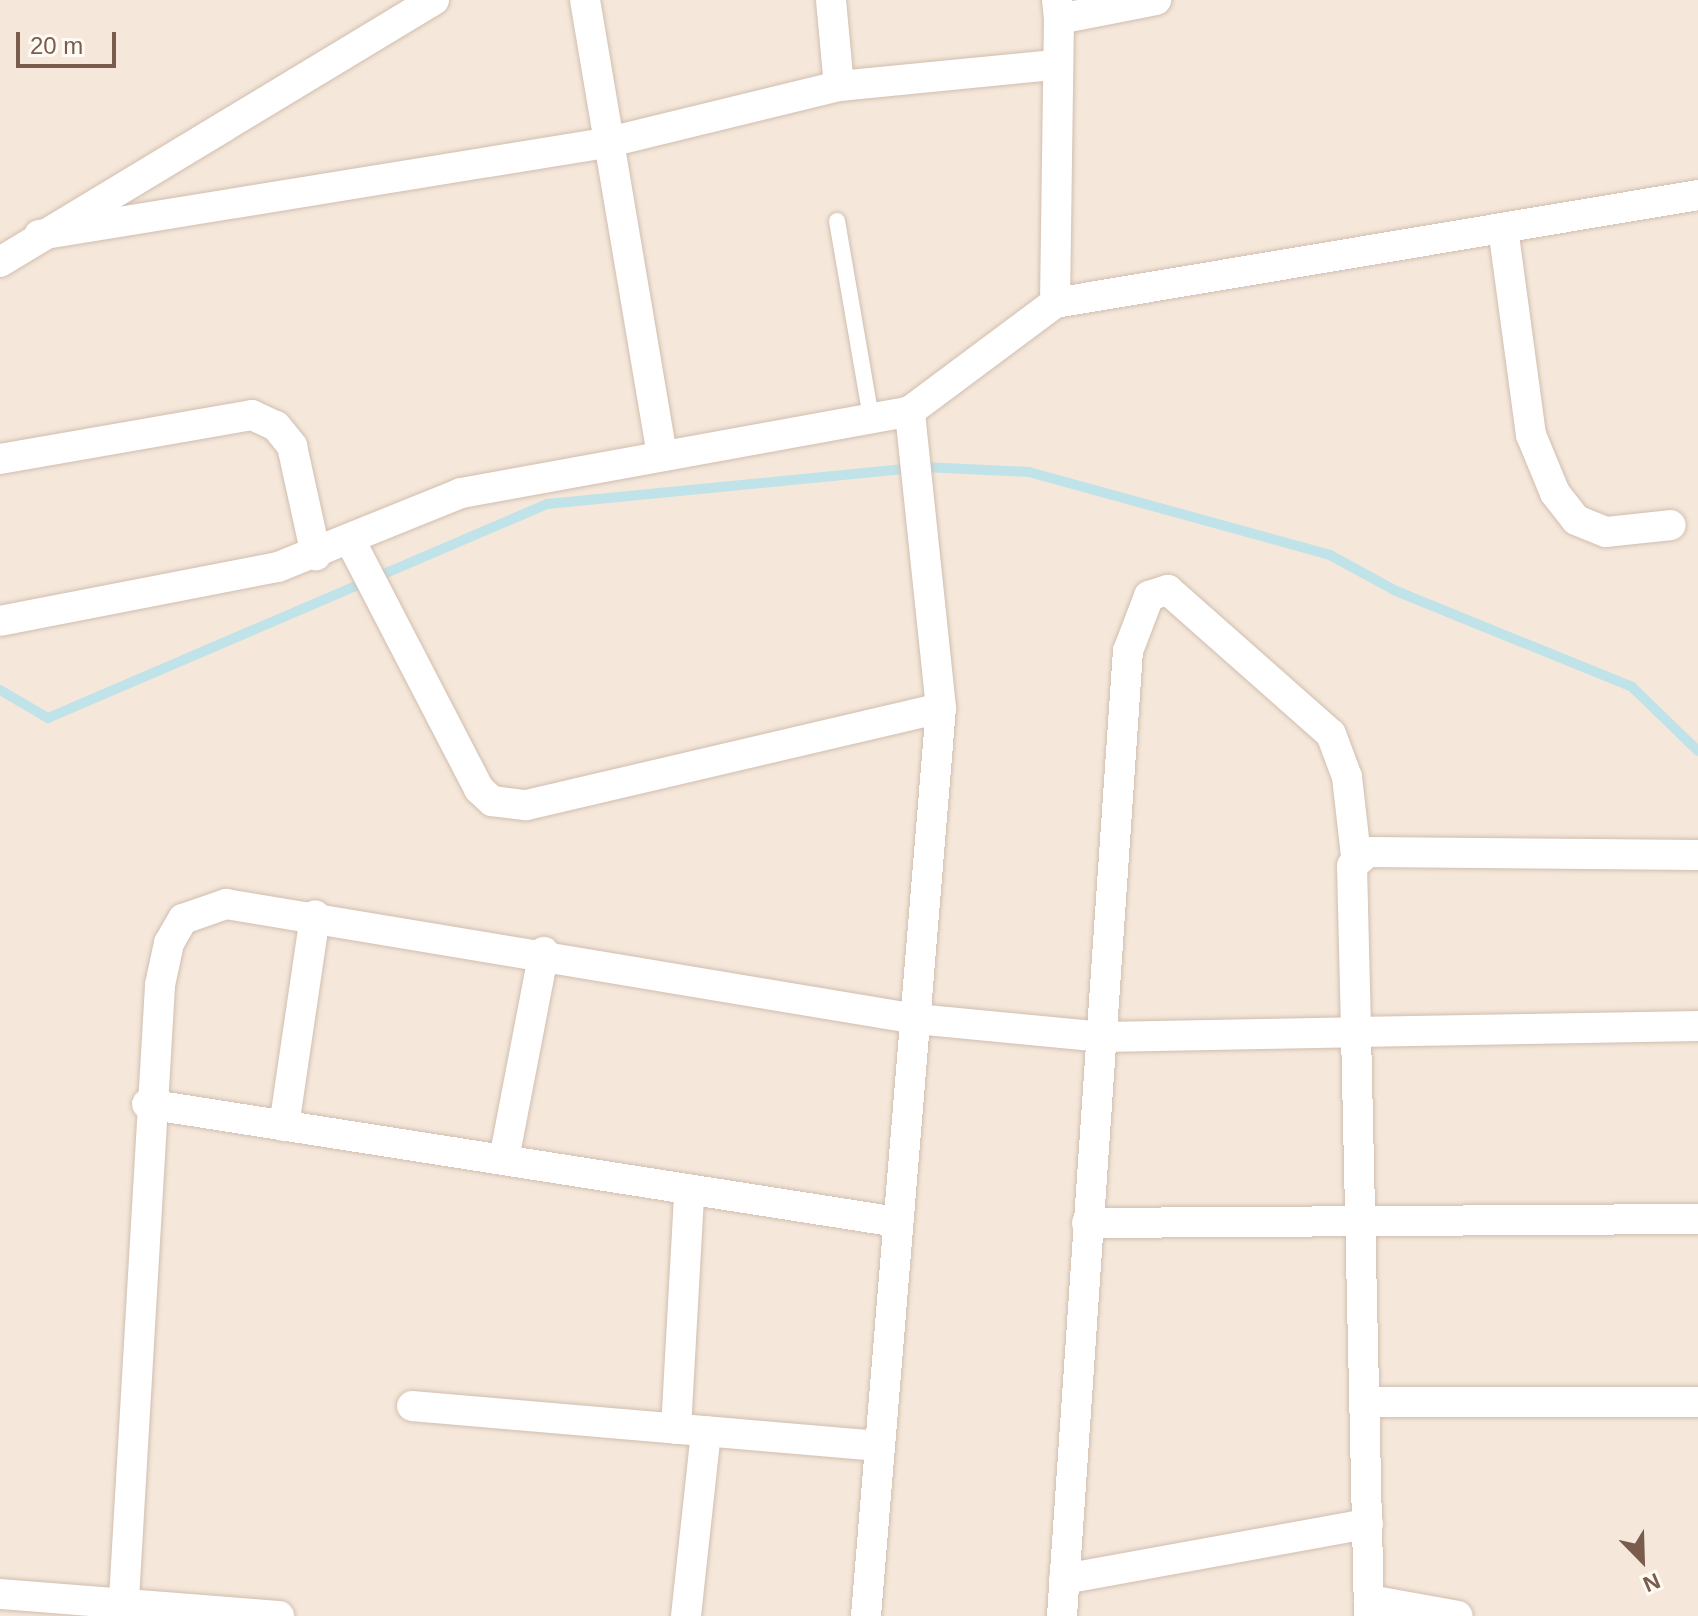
<!DOCTYPE html>
<style>
body{margin:0}
#map{position:relative;width:1698px;height:1616px;overflow:hidden;background:#fdf6ec;font-family:Arial,sans-serif}
div>[style]{position:absolute}
.residential>*{inset:0;background:#f5e8da;transform-origin:0 0}
.stream>*{height:10px;margin:-5px;padding:0 5px;transform-origin:5px;border-radius:5px;background:#bfe3e8}
.roads{filter:drop-shadow(0 0 2px #d1beb0) drop-shadow(0 0 2px #d1beb0)}
.service>*{height:16px;margin:-8px;padding:0 8px;transform-origin:8px;border-radius:8px;background:#fff}
.minor>*{height:30px;margin:-15px;padding:0 15px;transform-origin:15px;border-radius:15px;background:#fff}
span{translate:-50% -50%;white-space:nowrap;text-align:center;line-height:1.15;-webkit-text-stroke:6px #fffaf3;paint-order:stroke}
.north{position:absolute;left:1602px;top:1520px;width:80px;height:80px;-webkit-text-stroke:6px #fffaf3;paint-order:stroke;rotate:157deg;font-size:22px;font-weight:700;line-height:32px;text-align:center;color:#7a5c4d}
.north::after{content:'';display:block;margin:auto;width:28px;height:36px;background:#7a5c4d;clip-path:polygon(50% 0,100% 100%,50% 72%,0 100%)}
.scale{position:absolute;left:16px;top:32px;width:100px;height:36px;box-sizing:border-box;border:4px solid #7a5c4d;border-top:0;padding-left:10px;font-size:24px;line-height:28px;white-space:nowrap;color:#7a5c4d;-webkit-text-stroke:6px #fffaf3;paint-order:stroke}
</style>
<div id="map">
<div class="residential">
<i style="left:0;top:0;width:1698px;height:1616px"></i>
</div>
<div class="stream">
<i style="left:0;top:690px;width:56px;rotate:30.3deg"></i>
<i style="left:48px;top:718px;width:543px;rotate:-23.21deg"></i>
<i style="left:547px;top:504px;width:379px;rotate:-5.6deg"></i>
<i style="left:924px;top:467px;width:105px;rotate:2.7deg"></i>
<i style="left:1029px;top:472px;width:312px;rotate:15.4deg"></i>
<i style="left:1330px;top:555px;width:75px;rotate:28.6deg"></i>
<i style="left:1396px;top:591px;width:255px;rotate:22.1deg"></i>
<i style="left:1632px;top:687px;width:92px;rotate:44.1deg"></i>
</div>
<div class="roads">
<div class="service">
<i style="left:837px;top:221px;width:200px;rotate:80.2deg"></i>
</div>
<div class="minor">
<i style="left:585px;top:0;width:462px;rotate:80.4deg"></i>
<i style="left:831px;top:0;width:86px;rotate:84.7deg"></i>
<i style="left:1057px;top:0;width:19px;rotate:84deg"></i>
<i style="left:1059px;top:19px;width:99px;rotate:-11.1deg"></i>
<i style="left:1503px;top:228px;width:209px;rotate:82.3deg"></i>
<i style="left:1531px;top:435px;width:63px;rotate:67.5deg"></i>
<i style="left:1555px;top:493px;width:34px;rotate:52deg"></i>
<i style="left:1576px;top:520px;width:32px;rotate:22deg"></i>
<i style="left:1606px;top:532px;width:65px;rotate:-6.1deg"></i>
<i style="left:39px;top:235px;width:573px;rotate:-9.23deg"></i>
<i style="left:605px;top:143px;width:241px;rotate:-13.7deg"></i>
<i style="left:839px;top:86px;width:217px;rotate:-5.6deg"></i>
<i style="left:0;top:262px;width:507px;rotate:-31.12deg"></i>
<i style="left:1055px;top:303px;width:284px;rotate:-89.2deg"></i>
<i style="left:0;top:459px;width:256px;rotate:-9.9deg"></i>
<i style="left:252px;top:415px;width:26px;rotate:25deg"></i>
<i style="left:276px;top:426px;width:26px;rotate:51deg"></i>
<i style="left:292px;top:446px;width:112px;rotate:77.6deg"></i>
<i style="left:350px;top:540px;width:280px;rotate:62.6deg"></i>
<i style="left:479px;top:789px;width:18px;rotate:43deg"></i>
<i style="left:492px;top:801px;width:35px;rotate:7deg"></i>
<i style="left:527px;top:805px;width:425px;rotate:-13.2deg"></i>
<i style="left:0;top:621px;width:283px;rotate:-11deg"></i>
<i style="left:278px;top:567px;width:197px;rotate:-22deg"></i>
<i style="left:461px;top:493px;width:456px;rotate:-10.3deg"></i>
<i style="left:1698px;top:855px;width:330px;rotate:-179.5deg"></i>
<i style="left:1368px;top:852px;width:21px;rotate:139deg"></i>
<i style="left:1352px;top:866px;width:166px;rotate:88.6deg"></i>
<i style="left:1356px;top:1032px;width:342px;rotate:-1deg"></i>
<i style="left:147px;top:1104px;width:759px;rotate:8.94deg"></i>
<i style="left:284px;top:1126px;width:213px;rotate:-81.6deg"></i>
<i style="left:504px;top:1159px;width:211px;rotate:-79.1deg"></i>
<i style="left:1087px;top:1223px;width:611px;rotate:-0.38deg"></i>
<i style="left:1366px;top:1402px;width:332px"></i>
<i style="left:412px;top:1406px;width:468px;rotate:4.9deg"></i>
<i style="left:676px;top:1429px;width:235px;rotate:-86.8deg"></i>
<i style="left:1064px;top:1579px;width:309px;rotate:-10.3deg"></i>
<i style="left:0;top:1594px;width:280px;rotate:4.5deg"></i>
<i style="left:1369px;top:1600px;width:90px;rotate:10.2deg"></i>
<i style="left:123px;top:1616px;width:632px;rotate:-86.64deg"></i>
<i style="left:160px;top:985px;width:43px;rotate:-77.9deg"></i>
<i style="left:169px;top:943px;width:28px;rotate:-60deg"></i>
<i style="left:183px;top:919px;width:46px;rotate:-19.2deg"></i>
<i style="left:226px;top:904px;width:700px;rotate:9.46deg"></i>
<i style="left:916px;top:1019px;width:188px;rotate:5.5deg"></i>
<i style="left:1103px;top:1037px;width:253px;rotate:-1.1deg"></i>
<i style="left:1356px;top:1032px;width:584px;rotate:88.72deg"></i>
<i style="left:686px;top:1616px;width:186px;rotate:-83.8deg"></i>
<i style="left:866px;top:1616px;width:911px;rotate:-85.28deg"></i>
<i style="left:941px;top:708px;width:299px;rotate:-96deg"></i>
<i style="left:910px;top:411px;width:181px;rotate:-36.7deg"></i>
<i style="left:1055px;top:303px;width:652px;rotate:-9.53deg"></i>
<i style="left:1062px;top:1616px;width:967px;rotate:-86.09deg"></i>
<i style="left:1128px;top:651px;width:59px;rotate:-69.1deg"></i>
<i style="left:1149px;top:596px;width:20px;rotate:-18deg"></i>
<i style="left:1168px;top:590px;width:217px;rotate:41.5deg"></i>
<i style="left:1331px;top:734px;width:46px;rotate:69.6deg"></i>
<i style="left:1347px;top:777px;width:80px;rotate:83.5deg"></i>
</div>
</div>
<div class="north">N</div>
<div class="scale">20 m</div>
</div>
